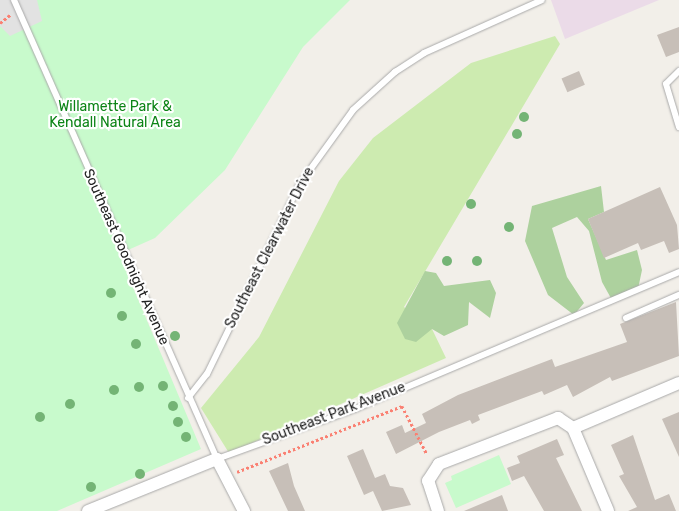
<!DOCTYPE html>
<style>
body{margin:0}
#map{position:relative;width:679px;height:511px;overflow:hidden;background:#f2efe9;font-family:Rubik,sans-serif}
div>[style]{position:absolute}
.industrial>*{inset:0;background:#ebdbe8}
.grass>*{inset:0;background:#cdebb0}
.forest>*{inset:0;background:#add19e}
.park>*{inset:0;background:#c8facc}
.parking>*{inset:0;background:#e2e2e2}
.building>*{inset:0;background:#c7bfb8;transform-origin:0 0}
.path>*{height:2.5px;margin-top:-1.25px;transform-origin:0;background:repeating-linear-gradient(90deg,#fa8072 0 2.5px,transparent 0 5px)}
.roads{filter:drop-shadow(0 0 1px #a9a9a9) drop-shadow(0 0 1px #a9a9a9)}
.lane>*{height:6px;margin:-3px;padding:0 3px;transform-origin:3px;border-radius:3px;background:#fff}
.street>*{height:12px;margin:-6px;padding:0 6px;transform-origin:6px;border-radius:6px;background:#fff}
.trees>*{width:10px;height:10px;margin:-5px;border-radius:50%;background:#74b475}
span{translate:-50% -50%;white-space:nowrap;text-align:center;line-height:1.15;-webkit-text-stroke:4.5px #fff;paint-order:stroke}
.park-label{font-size:14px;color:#0c8416}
.street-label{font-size:14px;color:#222}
</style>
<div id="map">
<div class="industrial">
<i style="clip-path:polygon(551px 0,659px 0,565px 39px)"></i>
</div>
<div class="grass">
<i style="clip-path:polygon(555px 36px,560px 44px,404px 307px,432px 329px,446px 358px,229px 453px,201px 408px,259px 337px,339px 181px,373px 138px,471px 63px)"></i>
</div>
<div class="forest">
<i style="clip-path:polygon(601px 186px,604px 212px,588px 219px,606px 260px,637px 250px,642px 270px,638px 289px,612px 300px,602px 282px,589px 231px,577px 217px,552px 228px,567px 277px,584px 303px,574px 315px,548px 295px,525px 241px,532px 206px)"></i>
<i style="clip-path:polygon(425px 271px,436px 273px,444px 286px,490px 280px,496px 293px,490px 318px,469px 302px,468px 325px,444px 336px,432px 329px,416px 342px,405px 339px,397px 323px)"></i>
</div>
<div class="park">
<i style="clip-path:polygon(0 0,350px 0,303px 47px,225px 170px,155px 238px,119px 254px,201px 449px,57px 511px,0 511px)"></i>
<i style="clip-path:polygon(499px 455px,511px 484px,456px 508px,445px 483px,452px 480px,451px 476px)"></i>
</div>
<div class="parking">
<i style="clip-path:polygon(0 0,37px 0,42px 21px,10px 36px,0 26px)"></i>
</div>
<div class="building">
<i style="clip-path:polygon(679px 27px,679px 52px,666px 57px,657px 35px)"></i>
<i style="left:579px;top:71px;width:15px;height:19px;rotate:67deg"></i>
<i style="clip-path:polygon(660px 187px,677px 225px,679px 249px,669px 253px,664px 241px,641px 250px,638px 243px,604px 258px,588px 219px)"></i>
<i style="clip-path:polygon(676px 302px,679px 356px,612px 381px,610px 377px,573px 397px,567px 385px,544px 395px,542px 391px,478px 415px,480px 420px,472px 424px,470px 420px,439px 432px,396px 454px,386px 432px,402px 425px,405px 433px,426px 423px,422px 414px,458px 395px,552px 359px,555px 367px,627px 342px,620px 324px)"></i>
<i style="clip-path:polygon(679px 412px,679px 457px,662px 419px)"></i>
<i style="clip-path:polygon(633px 435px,655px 500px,669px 494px,676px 511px,628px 511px,637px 507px,619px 476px,624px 474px,611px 445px)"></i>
<i style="clip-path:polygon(557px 439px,564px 455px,556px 458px,582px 511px,544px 511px,524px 476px,512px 481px,507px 468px,520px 463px,517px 456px)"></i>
<i style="clip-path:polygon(363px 449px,375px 478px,385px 474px,390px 486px,403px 488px,411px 505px,382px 511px,373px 491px,364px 495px,347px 456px)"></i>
<i style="clip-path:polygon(288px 463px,294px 486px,305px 511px,288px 511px,269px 471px)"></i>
<i style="clip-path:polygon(502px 495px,508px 511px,464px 511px)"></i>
</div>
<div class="path">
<i style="left:0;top:23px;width:13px;rotate:-39deg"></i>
<i style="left:237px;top:472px;width:178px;rotate:-21.8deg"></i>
<i style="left:402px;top:406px;width:54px;rotate:62.5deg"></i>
</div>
<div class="roads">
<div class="lane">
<i style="left:14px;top:0;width:502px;rotate:66.14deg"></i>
<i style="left:217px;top:459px;width:147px;rotate:-19.9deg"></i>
<i style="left:355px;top:409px;width:352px;rotate:-22.9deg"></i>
<i style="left:679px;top:71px;width:18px;rotate:135deg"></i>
<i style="left:666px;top:84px;width:45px;rotate:73.2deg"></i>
<i style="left:626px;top:318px;width:58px;rotate:-23.5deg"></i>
<i style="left:188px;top:398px;width:31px;rotate:-52deg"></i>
<i style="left:207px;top:374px;width:210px;rotate:-64deg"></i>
<i style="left:299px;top:185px;width:92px;rotate:-54.2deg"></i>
<i style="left:353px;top:110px;width:57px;rotate:-42.1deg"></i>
<i style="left:395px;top:72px;width:35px;rotate:-33deg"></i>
<i style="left:424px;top:53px;width:129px;rotate:-24.2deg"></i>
</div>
<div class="street">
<i style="left:573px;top:428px;width:115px;rotate:-23deg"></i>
<i style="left:88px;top:511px;width:139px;rotate:-22deg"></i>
<i style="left:217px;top:459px;width:59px;rotate:62.6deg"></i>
<i style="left:438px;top:511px;width:32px;rotate:-108deg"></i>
<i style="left:428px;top:481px;width:20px;rotate:-57deg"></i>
<i style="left:439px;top:464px;width:128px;rotate:-21.1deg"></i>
<i style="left:558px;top:418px;width:18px;rotate:34deg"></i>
<i style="left:573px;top:428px;width:90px;rotate:67.1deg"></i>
</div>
</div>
<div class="trees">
<i style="left:524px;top:117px"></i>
<i style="left:517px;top:134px"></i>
<i style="left:471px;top:204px"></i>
<i style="left:509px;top:227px"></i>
<i style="left:447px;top:261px"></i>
<i style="left:477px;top:261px"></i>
<i style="left:111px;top:293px"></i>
<i style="left:122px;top:316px"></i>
<i style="left:175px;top:336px"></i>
<i style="left:136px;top:344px"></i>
<i style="left:163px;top:386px"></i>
<i style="left:139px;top:387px"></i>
<i style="left:114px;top:390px"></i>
<i style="left:70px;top:404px"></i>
<i style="left:173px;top:406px"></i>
<i style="left:40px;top:417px"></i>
<i style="left:178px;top:422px"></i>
<i style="left:186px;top:437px"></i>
<i style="left:140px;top:474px"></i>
<i style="left:91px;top:487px"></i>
</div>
<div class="park-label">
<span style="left:115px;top:115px">Willamette Park &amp;<br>Kendall Natural Area</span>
</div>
<div class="street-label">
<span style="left:270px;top:248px;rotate:-63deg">Southeast Clearwater Drive</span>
<span style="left:126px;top:257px;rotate:66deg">Southeast Goodnight Avenue</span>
<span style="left:334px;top:414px;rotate:-21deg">Southeast Park Avenue</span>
</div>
</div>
